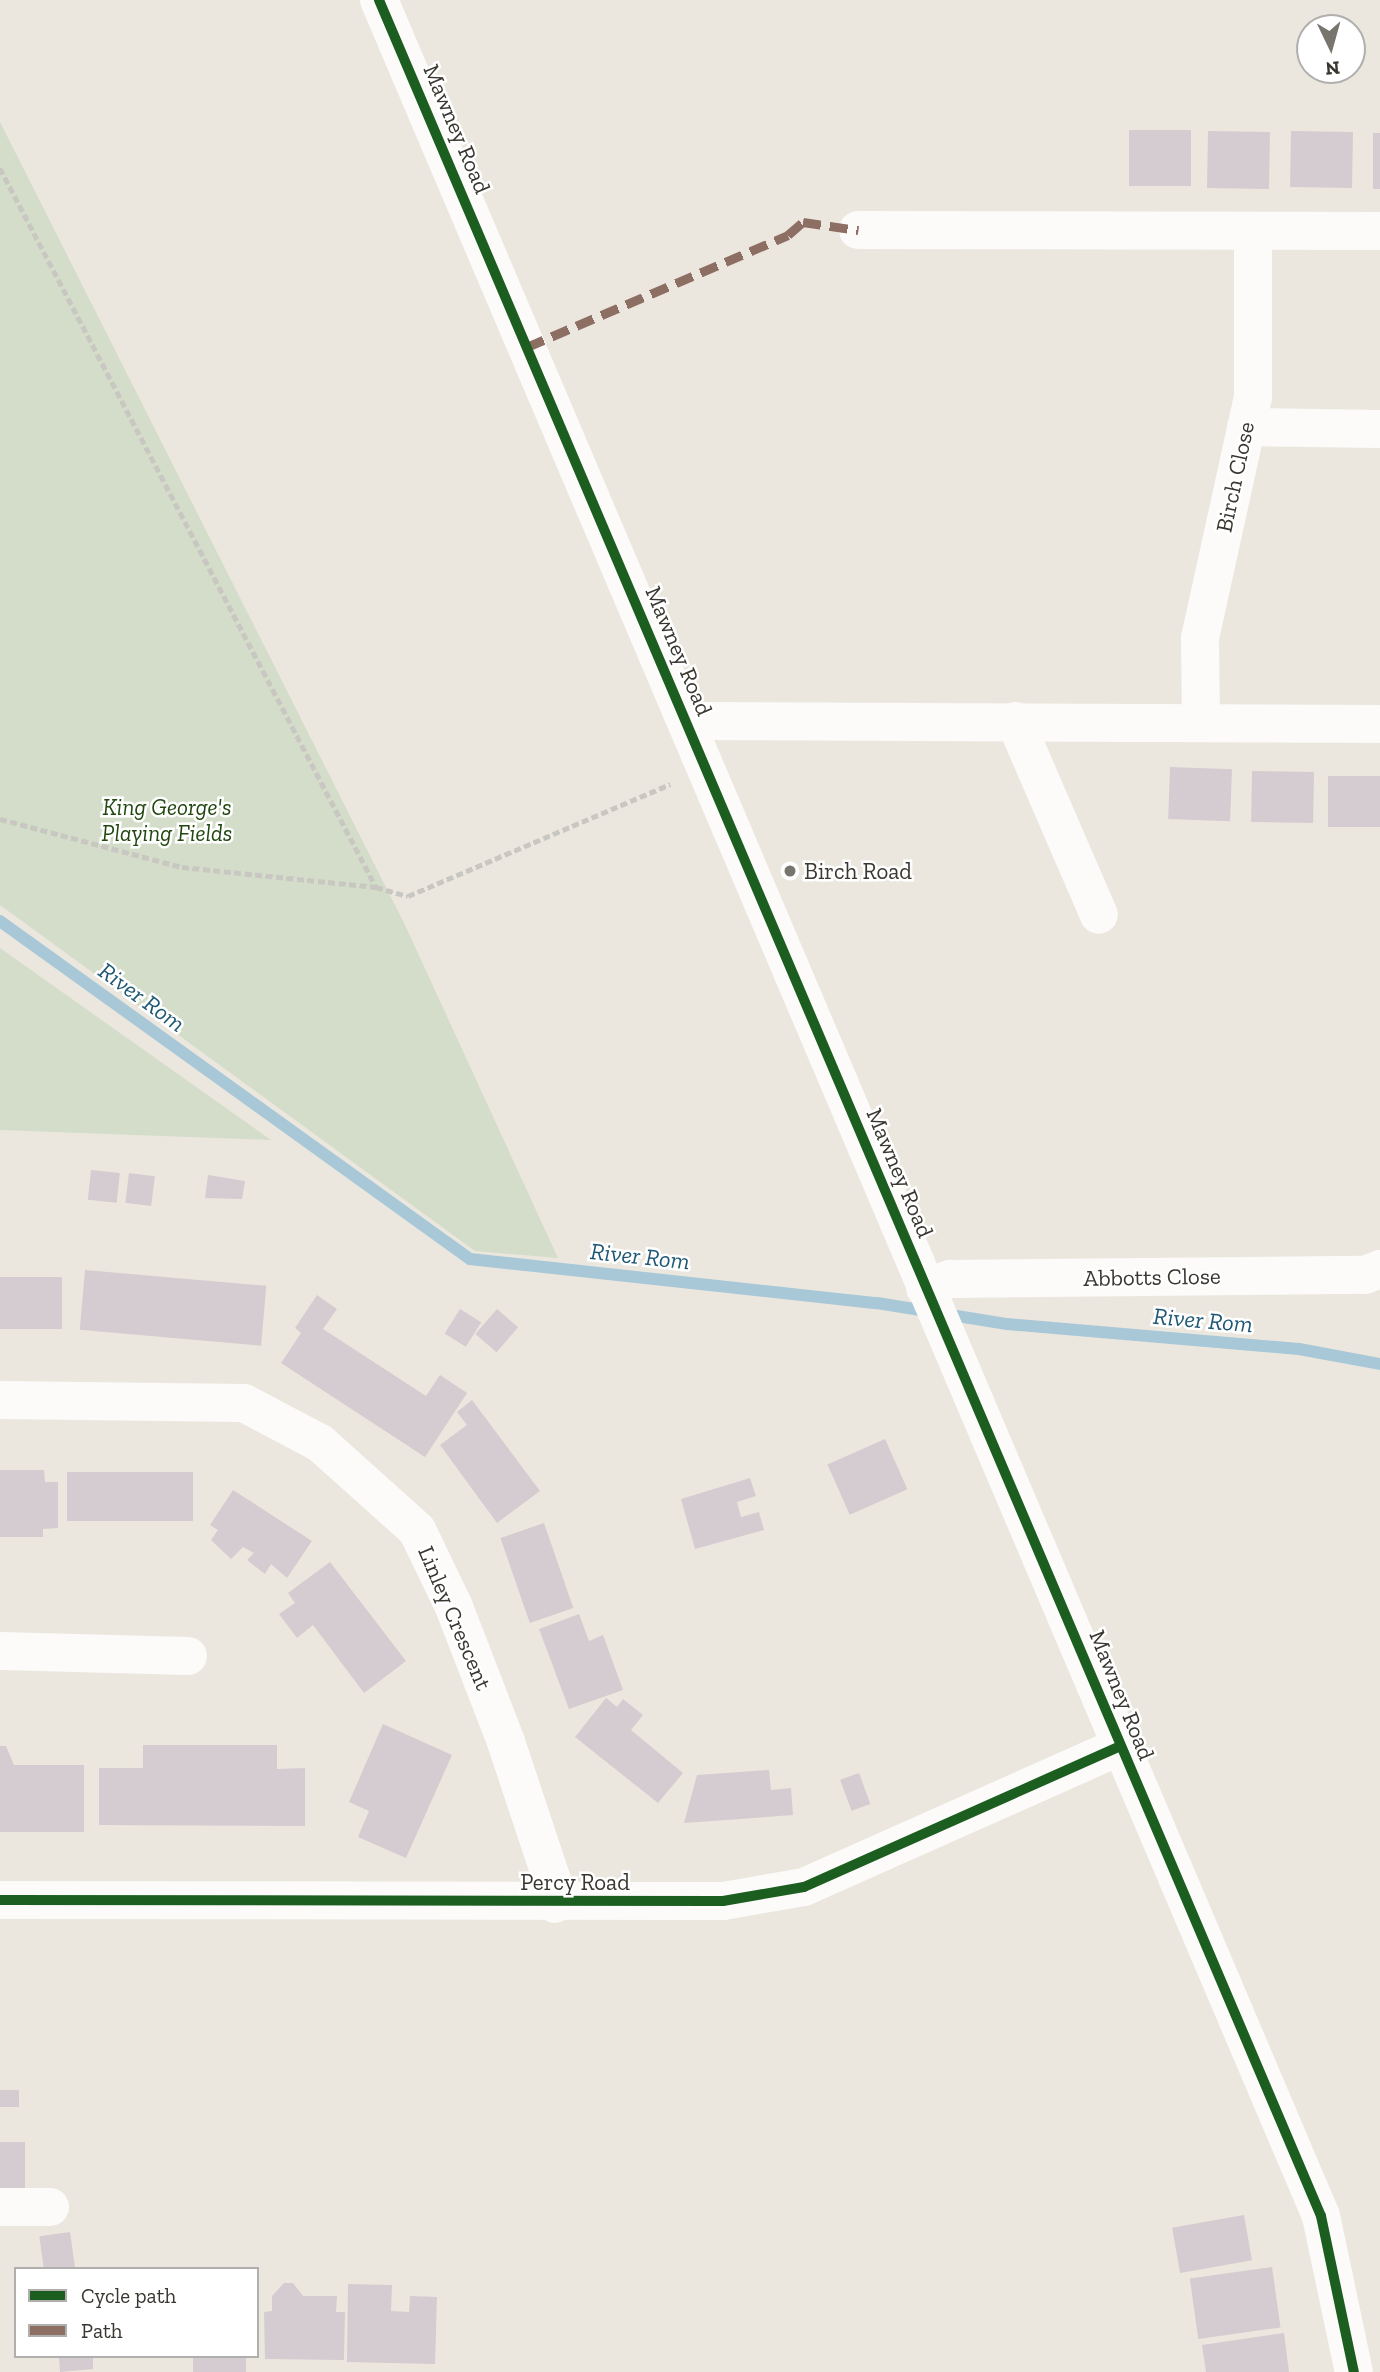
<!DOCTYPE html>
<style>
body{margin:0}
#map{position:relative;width:1380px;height:2372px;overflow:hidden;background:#ebe7de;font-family:"Zilla Slab",serif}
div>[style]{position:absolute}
.green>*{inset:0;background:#d3ddc9}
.stream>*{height:12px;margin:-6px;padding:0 6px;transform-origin:6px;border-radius:6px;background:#a8c8d8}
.building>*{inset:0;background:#d4ccd0;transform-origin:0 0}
.path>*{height:4.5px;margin-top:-2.25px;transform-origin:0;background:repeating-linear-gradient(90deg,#c9c7c2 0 7px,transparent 0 10.5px)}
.minor>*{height:38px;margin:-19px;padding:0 19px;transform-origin:19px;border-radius:19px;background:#fcfbfa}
.quiet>*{height:9px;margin-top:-4.5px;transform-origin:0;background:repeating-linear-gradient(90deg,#8d6e63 0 18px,transparent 0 27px)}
.cycleway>*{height:10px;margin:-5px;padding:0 5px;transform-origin:5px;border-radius:5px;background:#1b5e20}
.dots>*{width:19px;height:19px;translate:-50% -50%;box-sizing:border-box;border:4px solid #fff;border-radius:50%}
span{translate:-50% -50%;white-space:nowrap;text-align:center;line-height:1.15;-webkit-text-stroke:5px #fff;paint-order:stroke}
.street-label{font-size:23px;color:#3a3731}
.park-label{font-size:23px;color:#224710;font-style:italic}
.poi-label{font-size:23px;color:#3a3731}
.left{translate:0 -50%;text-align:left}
.water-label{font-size:24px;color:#1f5875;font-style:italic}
.legend{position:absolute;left:14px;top:2267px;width:245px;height:91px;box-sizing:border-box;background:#fff;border:2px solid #b0afad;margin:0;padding:9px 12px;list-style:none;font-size:21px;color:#3a3731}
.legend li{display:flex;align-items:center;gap:14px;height:35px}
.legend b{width:35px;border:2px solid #b0afad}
.north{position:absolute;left:1296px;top:14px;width:70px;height:70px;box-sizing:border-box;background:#fff;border:2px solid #b0afad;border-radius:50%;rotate:175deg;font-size:19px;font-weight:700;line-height:28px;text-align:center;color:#3a3731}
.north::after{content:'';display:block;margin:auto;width:24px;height:32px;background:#78756e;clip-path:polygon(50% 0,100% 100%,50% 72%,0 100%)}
</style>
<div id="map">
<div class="green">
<i style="clip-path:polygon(0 122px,405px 925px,558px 1258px,475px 1251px,0 905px)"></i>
<i style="clip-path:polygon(0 948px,271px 1140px,0 1130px)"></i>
</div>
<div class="stream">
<i style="left:0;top:921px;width:579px;rotate:35.72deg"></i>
<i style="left:470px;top:1259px;width:409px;rotate:6.2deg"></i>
<i style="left:877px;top:1303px;width:132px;rotate:9.2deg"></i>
<i style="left:1007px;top:1324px;width:293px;rotate:4.9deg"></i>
<i style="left:1299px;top:1349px;width:82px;rotate:10.5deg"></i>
</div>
<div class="building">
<i style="left:1129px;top:130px;width:62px;height:56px"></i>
<i style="left:1208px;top:131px;width:62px;height:57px;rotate:1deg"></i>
<i style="left:1291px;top:131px;width:62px;height:56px;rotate:1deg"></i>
<i style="left:1373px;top:133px;width:7px;height:56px"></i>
<i style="left:1170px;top:767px;width:62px;height:52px;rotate:2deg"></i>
<i style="left:1252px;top:771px;width:62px;height:51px;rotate:1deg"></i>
<i style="left:1328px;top:776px;width:52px;height:51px"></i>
<i style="left:91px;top:1170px;width:29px;height:30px;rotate:6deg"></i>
<i style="left:129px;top:1173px;width:26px;height:30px;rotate:7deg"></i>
<i style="clip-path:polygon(208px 1175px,245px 1181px,242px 1199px,205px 1198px)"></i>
<i style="left:85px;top:1270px;width:182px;height:60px;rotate:5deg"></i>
<i style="left:0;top:1277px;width:62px;height:52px"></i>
<i style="clip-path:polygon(317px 1295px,337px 1309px,323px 1329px,426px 1396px,440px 1375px,467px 1393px,425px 1457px,281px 1363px,301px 1333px,295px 1328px)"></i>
<i style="left:460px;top:1309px;width:25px;height:29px;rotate:32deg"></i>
<i style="left:497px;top:1309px;width:28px;height:33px;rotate:41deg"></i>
<i style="clip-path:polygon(472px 1400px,540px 1491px,497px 1523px,440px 1445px,467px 1425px,457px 1412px)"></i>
<i style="left:885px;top:1439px;width:55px;height:63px;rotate:66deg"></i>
<i style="clip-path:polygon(0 1470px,44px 1470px,45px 1482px,58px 1482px,58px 1528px,43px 1529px,43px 1537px,0 1537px)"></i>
<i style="left:193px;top:1472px;width:49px;height:126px;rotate:90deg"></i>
<i style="clip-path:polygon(750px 1478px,756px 1496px,737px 1502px,741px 1517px,759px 1512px,764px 1530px,695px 1549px,681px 1499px)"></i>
<i style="clip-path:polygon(233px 1490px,312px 1541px,287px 1578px,271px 1564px,265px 1574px,247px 1560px,254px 1553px,243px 1547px,231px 1559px,211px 1540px,218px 1530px,210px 1525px)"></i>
<i style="left:544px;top:1523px;width:90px;height:46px;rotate:71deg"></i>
<i style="clip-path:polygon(330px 1562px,406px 1661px,364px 1693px,313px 1625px,297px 1638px,279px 1614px,295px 1603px,288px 1593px)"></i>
<i style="clip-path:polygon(579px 1614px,589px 1641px,603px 1635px,623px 1690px,569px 1709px,539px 1629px)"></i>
<i style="clip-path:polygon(606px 1698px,617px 1707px,623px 1699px,643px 1715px,631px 1730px,683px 1773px,658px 1803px,575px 1737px)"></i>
<i style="clip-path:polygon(383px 1724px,452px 1755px,406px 1858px,358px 1837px,369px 1811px,349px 1802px)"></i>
<i style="clip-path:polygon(143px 1745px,277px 1745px,277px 1769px,305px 1768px,305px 1826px,99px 1825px,99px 1768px,143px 1768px)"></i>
<i style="clip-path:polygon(0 1746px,6px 1746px,14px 1765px,84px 1765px,84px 1832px,0 1832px)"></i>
<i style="clip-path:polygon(769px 1770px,771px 1790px,791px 1788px,793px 1815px,684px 1823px,697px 1775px)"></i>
<i style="left:859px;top:1773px;width:33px;height:20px;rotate:70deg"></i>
<i style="left:0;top:2090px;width:19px;height:17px"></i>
<i style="left:0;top:2142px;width:25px;height:47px"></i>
<i style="left:1244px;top:2215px;width:46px;height:73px;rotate:80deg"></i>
<i style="left:70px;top:2232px;width:37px;height:31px;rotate:82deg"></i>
<i style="left:1272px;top:2267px;width:61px;height:83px;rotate:82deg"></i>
<i style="clip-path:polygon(284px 2283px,293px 2283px,303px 2296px,337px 2296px,336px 2312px,345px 2312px,344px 2360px,265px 2359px,264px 2312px,272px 2311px,272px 2296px)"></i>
<i style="clip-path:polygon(348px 2284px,392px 2285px,391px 2311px,409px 2312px,410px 2296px,437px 2297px,435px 2364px,347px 2362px)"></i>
<i style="clip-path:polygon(1284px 2333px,1289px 2372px,1206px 2372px,1202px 2345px)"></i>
<i style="clip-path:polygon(93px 2356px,93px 2369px,60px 2372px,59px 2357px)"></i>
<i style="left:193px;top:2356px;width:53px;height:16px"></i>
</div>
<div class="path">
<i style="left:0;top:168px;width:811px;rotate:62.39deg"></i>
<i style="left:0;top:819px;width:188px;rotate:14.8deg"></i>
<i style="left:182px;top:867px;width:195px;rotate:5.9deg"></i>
<i style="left:376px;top:887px;width:33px;rotate:16deg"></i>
<i style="left:408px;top:896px;width:285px;rotate:-23.1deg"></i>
</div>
<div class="minor">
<i style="left:379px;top:0;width:2408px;rotate:66.97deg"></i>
<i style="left:1321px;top:2216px;width:159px;rotate:78.1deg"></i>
<i style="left:858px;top:230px;width:522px;rotate:0.11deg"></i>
<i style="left:1246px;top:427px;width:134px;rotate:0.9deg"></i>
<i style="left:686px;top:721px;width:694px;rotate:0.25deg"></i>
<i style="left:1015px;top:721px;width:211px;rotate:66.6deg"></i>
<i style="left:1201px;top:722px;width:84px;rotate:-90.7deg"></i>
<i style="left:1200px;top:638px;width:247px;rotate:-77.6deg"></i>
<i style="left:1253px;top:397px;width:166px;rotate:-90deg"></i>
<i style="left:925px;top:1288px;width:27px;rotate:-20deg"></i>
<i style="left:950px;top:1279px;width:415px;rotate:-0.6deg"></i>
<i style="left:1365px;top:1275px;width:16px;rotate:-22deg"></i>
<i style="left:0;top:1400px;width:244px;rotate:0.7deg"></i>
<i style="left:244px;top:1403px;width:86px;rotate:27.8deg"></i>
<i style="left:320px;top:1443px;width:130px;rotate:41.9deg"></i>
<i style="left:417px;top:1530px;width:85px;rotate:64.3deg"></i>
<i style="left:454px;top:1607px;width:145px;rotate:68.9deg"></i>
<i style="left:506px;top:1742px;width:145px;rotate:71.6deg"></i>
<i style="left:552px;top:1880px;width:24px;rotate:83deg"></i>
<i style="left:0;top:1651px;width:188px;rotate:1.5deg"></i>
<i style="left:0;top:1900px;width:723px;rotate:0.08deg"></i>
<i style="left:723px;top:1901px;width:82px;rotate:-9.8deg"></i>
<i style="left:804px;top:1887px;width:345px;rotate:-24deg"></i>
<i style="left:0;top:2207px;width:50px"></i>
</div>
<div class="quiet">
<i style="left:527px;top:347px;width:284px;rotate:-23.2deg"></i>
<i style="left:788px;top:235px;width:20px;rotate:-41deg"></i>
<i style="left:803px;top:222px;width:56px;rotate:8.3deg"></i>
</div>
<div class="cycleway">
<i style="left:379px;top:0;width:2408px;rotate:66.97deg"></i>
<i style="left:1321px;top:2216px;width:159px;rotate:78.1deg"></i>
<i style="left:0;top:1900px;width:723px;rotate:0.08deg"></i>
<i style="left:723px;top:1901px;width:82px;rotate:-9.8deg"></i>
<i style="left:804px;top:1887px;width:345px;rotate:-24deg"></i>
</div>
<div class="dots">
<i style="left:790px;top:871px;background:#78756e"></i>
</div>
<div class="street-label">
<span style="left:457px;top:129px;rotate:67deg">Mawney Road</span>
<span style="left:1235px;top:477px;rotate:-78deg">Birch Close</span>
<span style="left:679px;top:651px;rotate:67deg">Mawney Road</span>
<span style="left:900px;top:1173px;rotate:67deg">Mawney Road</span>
<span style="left:1152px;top:1277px;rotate:-1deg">Abbotts Close</span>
<span style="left:455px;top:1618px;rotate:67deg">Linley Crescent</span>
<span style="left:1122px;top:1695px;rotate:68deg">Mawney Road</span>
<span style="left:575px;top:1882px">Percy Road</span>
</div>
<div class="park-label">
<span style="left:167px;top:820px">King George's<br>Playing Fields</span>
</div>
<div class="poi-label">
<span class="left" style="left:804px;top:871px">Birch Road</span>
</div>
<div class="water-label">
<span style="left:142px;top:997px;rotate:36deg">River Rom</span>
<span style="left:640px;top:1256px;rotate:6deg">River Rom</span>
<span style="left:1203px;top:1320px;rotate:5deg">River Rom</span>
</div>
<ul class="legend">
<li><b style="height:9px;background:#1b5e20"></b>Cycle path</li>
<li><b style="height:9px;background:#8d6e63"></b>Path</li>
</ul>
<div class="north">N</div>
</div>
